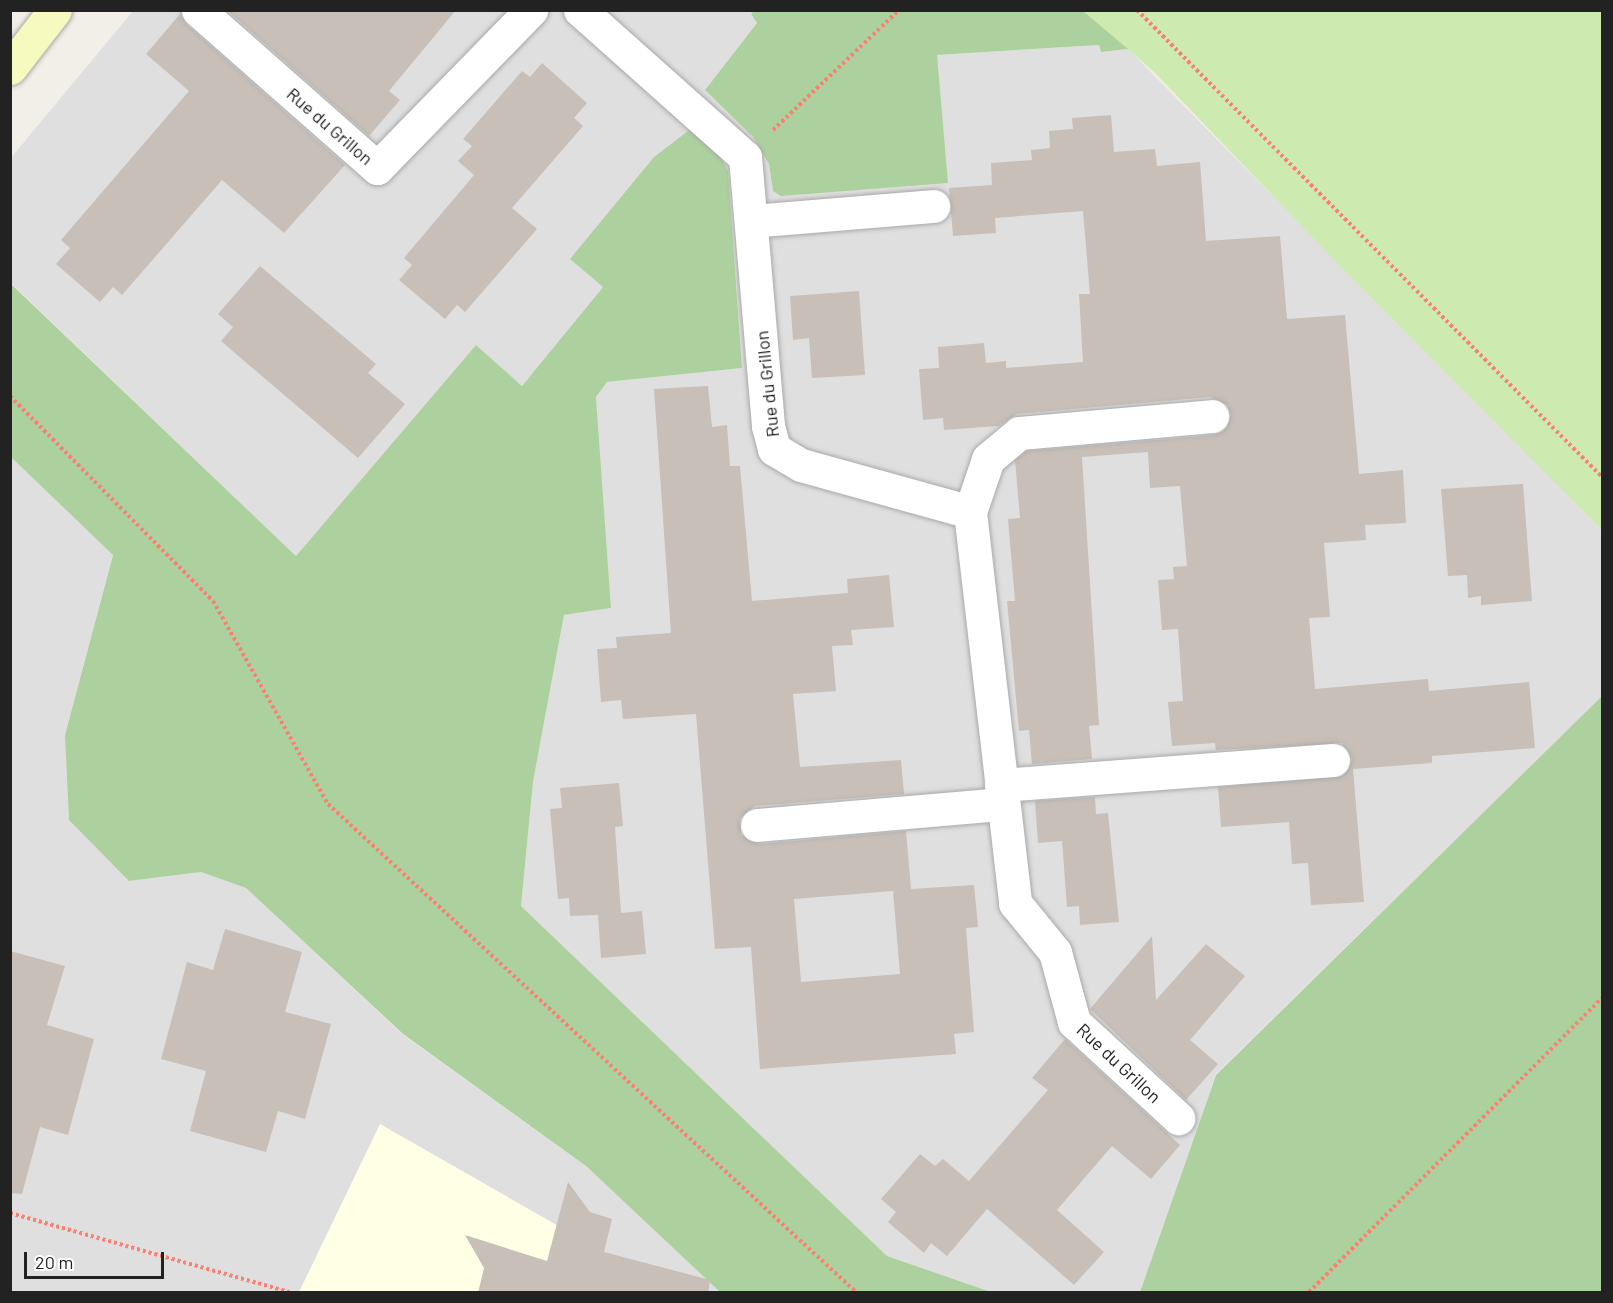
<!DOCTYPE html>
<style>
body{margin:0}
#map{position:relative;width:1613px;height:1303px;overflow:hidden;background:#f2efe9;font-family:Barlow,sans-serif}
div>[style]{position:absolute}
.residential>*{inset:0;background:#e0dfdf}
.education>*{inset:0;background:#ffffe5}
.grass>*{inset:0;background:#cdebb0}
.forest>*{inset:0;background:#add19e}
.building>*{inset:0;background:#c7bfb8}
.path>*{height:4px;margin-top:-2px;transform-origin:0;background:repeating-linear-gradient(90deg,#fa8072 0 3px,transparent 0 6px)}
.roads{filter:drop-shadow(0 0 2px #a9a9a9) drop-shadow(0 0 2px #a9a9a9)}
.street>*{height:33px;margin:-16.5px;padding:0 16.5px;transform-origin:16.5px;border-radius:16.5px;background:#fff}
.secondary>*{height:33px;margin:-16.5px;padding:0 16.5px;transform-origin:16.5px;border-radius:16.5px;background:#f7fabf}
span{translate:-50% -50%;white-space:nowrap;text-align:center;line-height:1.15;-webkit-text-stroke:6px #fff;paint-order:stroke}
.street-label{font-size:18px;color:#222}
.frame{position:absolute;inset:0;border:12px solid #222;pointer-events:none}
.scale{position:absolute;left:24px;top:1252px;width:140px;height:27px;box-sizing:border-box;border:3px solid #222;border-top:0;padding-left:8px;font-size:18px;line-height:21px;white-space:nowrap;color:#222;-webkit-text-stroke:4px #fff;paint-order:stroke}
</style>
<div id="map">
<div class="residential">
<i style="clip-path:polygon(133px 11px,754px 11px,751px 14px,757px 23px,705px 90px,753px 137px,769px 164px,773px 191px,937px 55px,1099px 45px,1101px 52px,1128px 49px,1602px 530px,1602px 696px,1216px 1074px,1140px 1292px,991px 1292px,887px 1256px,521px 906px,533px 782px,564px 615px,611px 608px,596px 397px,607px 382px,742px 368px,728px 171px,717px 149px,570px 258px,603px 287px,522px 386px,476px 345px,296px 556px,11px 283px,10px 159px)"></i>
<i style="clip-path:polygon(10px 443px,113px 554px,65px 735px,129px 881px,201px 872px,246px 888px,402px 1034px,586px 1166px,720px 1292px,11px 1292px)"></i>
</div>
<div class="education">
<i style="clip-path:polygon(380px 1124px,674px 1292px,299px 1292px)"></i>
</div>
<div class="grass">
<i style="clip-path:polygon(1083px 11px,1602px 11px,1602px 530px,1340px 266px,1154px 72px)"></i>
</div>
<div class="forest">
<i style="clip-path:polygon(754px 11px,1083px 11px,1128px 49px,1101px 52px,1099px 45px,937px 55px,948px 183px,781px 196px,773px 191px,769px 164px,753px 137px,705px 90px,757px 23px,751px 14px)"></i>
<i style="clip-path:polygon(692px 128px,717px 149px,728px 171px,742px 368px,607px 382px,596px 397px,611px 608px,564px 615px,533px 782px,521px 906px,887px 1256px,991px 1292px,720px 1292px,586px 1166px,403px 1034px,246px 888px,201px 872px,129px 881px,69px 820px,65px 735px,113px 555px,11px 457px,10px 283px,296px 556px,476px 345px,522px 386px,603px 287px,570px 259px,654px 157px)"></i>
<i style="clip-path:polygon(1602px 696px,1602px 1292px,1140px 1292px,1216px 1075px)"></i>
</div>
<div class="building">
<i style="clip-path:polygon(227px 10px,456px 10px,389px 91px,400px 100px,369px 136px)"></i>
<i style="clip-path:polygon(180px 14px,186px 24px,345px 165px,284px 233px,222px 180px,122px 295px,113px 287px,100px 302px,56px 264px,70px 248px,61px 240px,189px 91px,146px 54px)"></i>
<i style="clip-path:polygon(542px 63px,587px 103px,574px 118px,583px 126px,512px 208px,537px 229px,465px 312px,457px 305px,445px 319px,399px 280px,412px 265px,404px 258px,474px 175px,458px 161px,472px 146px,463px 139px,522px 71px,530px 77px)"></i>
<i style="clip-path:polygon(1111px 115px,1114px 152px,1155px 149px,1157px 166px,1200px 162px,1206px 241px,1280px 236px,1287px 319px,1345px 315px,1359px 474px,1403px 470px,1406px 523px,1365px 525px,1366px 540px,1324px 543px,1330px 617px,1309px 618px,1315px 689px,1428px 679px,1429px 691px,1529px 682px,1535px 748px,1432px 756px,1432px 763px,1353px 769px,1364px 902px,1311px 905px,1308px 863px,1292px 864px,1289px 822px,1221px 827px,1218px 787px,1343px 776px,1352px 759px,1342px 743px,1216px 750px,1215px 743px,1172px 746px,1168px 702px,1183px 701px,1178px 629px,1162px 630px,1158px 580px,1174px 579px,1173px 567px,1187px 566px,1180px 486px,1150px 488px,1148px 452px,1082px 457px,1099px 725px,1089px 726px,1092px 759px,1032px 764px,1029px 730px,1019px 731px,1007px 601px,1015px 601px,1008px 519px,1020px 518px,1015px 460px,1027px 451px,1214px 435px,1223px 431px,1231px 415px,1227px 405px,1210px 397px,1017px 414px,998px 426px,944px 430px,943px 418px,923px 420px,919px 369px,939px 368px,938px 347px,984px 343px,986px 363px,1006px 361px,1006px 368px,1083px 362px,1079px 294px,1090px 294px,1083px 211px,995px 218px,996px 233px,953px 236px,949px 188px,992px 185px,991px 163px,1032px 160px,1031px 150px,1050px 148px,1049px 131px,1073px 129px,1072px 118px)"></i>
<i style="clip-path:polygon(260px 266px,376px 364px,368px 373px,405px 404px,358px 458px,221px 341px,233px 327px,218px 314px)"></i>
<i style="clip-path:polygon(859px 291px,865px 375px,812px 378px,809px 338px,793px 340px,790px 296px)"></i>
<i style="clip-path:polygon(evenodd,708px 386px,712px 427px,727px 425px,730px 466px,740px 466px,752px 601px,848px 593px,847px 579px,889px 575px,894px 627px,851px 630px,853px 645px,832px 646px,836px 691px,793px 694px,800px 767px,901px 760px,904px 794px,755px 806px,740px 818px,741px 835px,759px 844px,906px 831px,911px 889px,974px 885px,978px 927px,966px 928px,974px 1032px,954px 1034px,956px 1054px,760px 1069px,751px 947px,715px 949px,696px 714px,623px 719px,621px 700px,601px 702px,597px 649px,617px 648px,616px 637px,671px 633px,654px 389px,708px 386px,893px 891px,900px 974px,801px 982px,794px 899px,893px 891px)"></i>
<i style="clip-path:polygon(1523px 484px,1532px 601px,1481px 605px,1481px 596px,1468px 598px,1467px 575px,1448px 576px,1441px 489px)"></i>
<i style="clip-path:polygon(619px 783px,623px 826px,615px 827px,621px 913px,642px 911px,646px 954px,601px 958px,598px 915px,570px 916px,569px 898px,558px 899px,550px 809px,562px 808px,560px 788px)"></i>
<i style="clip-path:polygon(1095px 797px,1096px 814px,1108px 813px,1119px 922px,1080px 925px,1079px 906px,1067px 907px,1062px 841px,1038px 843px,1035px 801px)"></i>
<i style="clip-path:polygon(225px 929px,302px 952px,285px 1012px,331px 1024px,305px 1119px,278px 1111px,266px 1152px,190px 1131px,206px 1071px,161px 1059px,187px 962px,213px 970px)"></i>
<i style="clip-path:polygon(1152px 936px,1156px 1000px,1206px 944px,1245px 976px,1190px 1040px,1218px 1064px,1186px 1100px,1090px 1009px)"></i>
<i style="clip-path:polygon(10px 951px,65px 966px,47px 1025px,94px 1039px,68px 1135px,40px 1127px,22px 1194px,10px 1193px)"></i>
<i style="clip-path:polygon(1065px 1039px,1180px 1145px,1151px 1179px,1112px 1146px,1057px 1210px,1104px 1252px,1074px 1285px,987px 1209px,947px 1256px,931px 1243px,924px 1253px,888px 1222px,896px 1212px,881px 1199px,920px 1154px,935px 1166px,943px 1159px,969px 1181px,1048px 1090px,1032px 1078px)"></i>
<i style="clip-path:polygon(568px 1182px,590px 1212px,612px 1219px,604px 1252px,710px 1280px,708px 1293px,478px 1293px,484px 1268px,465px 1235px,547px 1261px)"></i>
</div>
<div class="path">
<i style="left:1137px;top:10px;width:659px;rotate:45.12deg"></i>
<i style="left:773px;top:130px;width:174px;rotate:-43.6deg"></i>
<i style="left:10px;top:396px;width:289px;rotate:45.3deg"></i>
<i style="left:213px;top:601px;width:233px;rotate:60.5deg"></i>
<i style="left:328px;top:804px;width:719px;rotate:42.75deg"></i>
<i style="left:10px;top:1213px;width:290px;rotate:15.8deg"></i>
<i style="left:1309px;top:1292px;width:415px;rotate:-45.1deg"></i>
</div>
<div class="roads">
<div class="street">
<i style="left:198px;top:10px;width:239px;rotate:41.4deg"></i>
<i style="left:377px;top:168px;width:221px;rotate:-45.7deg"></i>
<i style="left:580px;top:10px;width:221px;rotate:41.7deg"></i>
<i style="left:745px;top:157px;width:270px;rotate:85.1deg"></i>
<i style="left:768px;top:426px;width:24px;rotate:75deg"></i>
<i style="left:774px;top:449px;width:31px;rotate:31deg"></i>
<i style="left:801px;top:465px;width:175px;rotate:15.5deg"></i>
<i style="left:970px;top:512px;width:56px;rotate:-71.2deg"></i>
<i style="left:988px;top:459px;width:40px;rotate:-40deg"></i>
<i style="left:1019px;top:433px;width:194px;rotate:-5deg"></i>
<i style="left:751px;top:221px;width:183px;rotate:-4.7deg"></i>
<i style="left:970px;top:512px;width:394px;rotate:83.4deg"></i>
<i style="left:1015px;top:903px;width:63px;rotate:50.8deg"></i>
<i style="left:1055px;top:952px;width:73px;rotate:74.8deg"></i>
<i style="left:1074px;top:1022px;width:142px;rotate:42.7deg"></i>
<i style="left:1001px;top:785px;width:333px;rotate:-4.3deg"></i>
<i style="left:757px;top:825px;width:245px;rotate:-4.9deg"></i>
</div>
<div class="secondary">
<i style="left:10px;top:68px;width:73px;rotate:-52.2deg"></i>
</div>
</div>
<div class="street-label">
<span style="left:330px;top:126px;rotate:41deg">Rue du Grillon</span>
<span style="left:767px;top:384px;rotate:-96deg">Rue du Grillon</span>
<span style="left:1119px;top:1063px;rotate:43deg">Rue du Grillon</span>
</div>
<div class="frame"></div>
<div class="scale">20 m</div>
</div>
